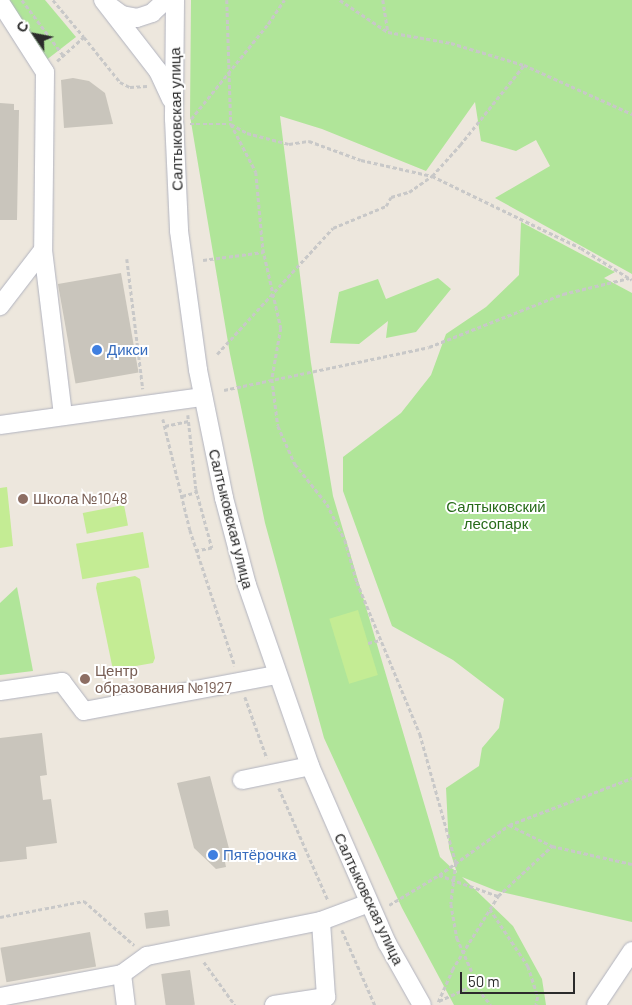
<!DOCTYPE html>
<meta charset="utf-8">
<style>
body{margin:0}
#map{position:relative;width:632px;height:1005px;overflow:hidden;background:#ede7dd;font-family:Barlow,sans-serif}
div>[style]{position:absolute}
.green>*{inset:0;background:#b0e599}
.pitch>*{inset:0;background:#c4ec94;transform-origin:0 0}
.building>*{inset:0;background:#c9c5bc;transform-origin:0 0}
.path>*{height:2.5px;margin-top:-1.25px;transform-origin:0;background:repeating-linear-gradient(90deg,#c8c8c8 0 4px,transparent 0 6.5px)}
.roads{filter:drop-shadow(0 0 1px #b1b3bf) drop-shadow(0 0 1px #b1b3bf)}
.minor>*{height:18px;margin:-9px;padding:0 9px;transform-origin:9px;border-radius:9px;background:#fff}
.dots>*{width:14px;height:14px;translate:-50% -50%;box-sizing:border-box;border:2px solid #fff;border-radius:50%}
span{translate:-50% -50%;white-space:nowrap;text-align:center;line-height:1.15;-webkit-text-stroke:4px #fff;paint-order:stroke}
.street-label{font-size:15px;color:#2b2b2b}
.shop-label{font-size:15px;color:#366cbe}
.left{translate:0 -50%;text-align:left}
.education-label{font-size:15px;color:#785e54}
.park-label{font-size:15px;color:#276b19}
.north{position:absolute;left:10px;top:10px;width:50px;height:50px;-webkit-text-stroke:4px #fff;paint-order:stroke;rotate:303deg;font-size:14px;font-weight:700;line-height:20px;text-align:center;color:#2b2b2b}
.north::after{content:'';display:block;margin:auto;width:18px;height:22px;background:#2b2b2b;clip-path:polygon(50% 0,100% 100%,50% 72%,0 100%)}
.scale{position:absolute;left:460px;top:972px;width:115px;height:22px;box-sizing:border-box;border:2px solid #2b2b2b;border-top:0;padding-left:6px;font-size:15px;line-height:18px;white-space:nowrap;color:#2b2b2b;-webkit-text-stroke:4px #fff;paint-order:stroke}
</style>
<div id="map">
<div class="green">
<i style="clip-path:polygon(5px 0,45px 0,76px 37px,45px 61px)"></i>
<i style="clip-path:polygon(191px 0,632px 0,632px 274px,495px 198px,550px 166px,536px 140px,516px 151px,481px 141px,475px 102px,426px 171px,322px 129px,280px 116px,311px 363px,333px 496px,440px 857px,457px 873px,449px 848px,446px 788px,479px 766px,482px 748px,499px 728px,504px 699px,453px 660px,392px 626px,343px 491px,343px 457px,401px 413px,431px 375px,446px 334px,486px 307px,519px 275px,521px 222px,615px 272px,604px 278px,632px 293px,632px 922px,497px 891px,462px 877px,513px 926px,542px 979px,546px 1005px,454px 1005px,402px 908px,324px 738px,265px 523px,230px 354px,190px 116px)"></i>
<i style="clip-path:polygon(438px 278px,451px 289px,416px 332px,386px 338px,388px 321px,359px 344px,330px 343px,339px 292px,378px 279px,386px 299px)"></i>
<i style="clip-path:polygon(17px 587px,33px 671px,0 675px,0 603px)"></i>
</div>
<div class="pitch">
<i style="clip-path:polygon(7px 487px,13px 546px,0 548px,0 488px)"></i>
<i style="left:124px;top:505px;width:21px;height:42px;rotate:79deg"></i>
<i style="left:143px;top:532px;width:36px;height:68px;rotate:80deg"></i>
<i style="clip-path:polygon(135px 576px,140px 579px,155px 658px,153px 663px,113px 670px,96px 588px,97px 583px)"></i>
<i style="left:358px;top:610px;width:68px;height:30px;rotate:73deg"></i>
</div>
<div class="building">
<i style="clip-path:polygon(73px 78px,89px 81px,105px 93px,113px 124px,64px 128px,61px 80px)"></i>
<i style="clip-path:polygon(0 103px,14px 104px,14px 110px,19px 110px,17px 220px,0 220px)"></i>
<i style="left:121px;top:273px;width:101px;height:64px;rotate:80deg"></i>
<i style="clip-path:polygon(42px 733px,47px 775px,40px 776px,43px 800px,51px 799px,57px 843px,26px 847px,27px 859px,0 862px,0 738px)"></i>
<i style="clip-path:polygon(210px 776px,232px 860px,225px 862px,226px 867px,216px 869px,194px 848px,177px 783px)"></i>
<i style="left:168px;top:910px;width:16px;height:24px;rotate:83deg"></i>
<i style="left:90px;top:932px;width:35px;height:91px;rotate:80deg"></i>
<i style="left:190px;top:970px;width:35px;height:29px;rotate:82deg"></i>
</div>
<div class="path">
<i style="left:22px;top:0;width:69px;rotate:53.3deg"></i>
<i style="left:53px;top:0;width:48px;rotate:50deg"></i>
<i style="left:227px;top:0;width:124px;rotate:88.2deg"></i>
<i style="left:231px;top:124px;width:54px;rotate:62.5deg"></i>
<i style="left:256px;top:172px;width:77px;rotate:84.8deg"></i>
<i style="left:263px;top:249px;width:81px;rotate:77.2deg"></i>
<i style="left:281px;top:328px;width:52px;rotate:100deg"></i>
<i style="left:272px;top:379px;width:47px;rotate:82.7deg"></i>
<i style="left:278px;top:426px;width:42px;rotate:65.9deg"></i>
<i style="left:295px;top:464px;width:51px;rotate:51.3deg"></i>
<i style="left:327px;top:504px;width:40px;rotate:63.4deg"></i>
<i style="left:345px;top:540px;width:44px;rotate:74.1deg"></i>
<i style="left:357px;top:582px;width:165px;rotate:67.5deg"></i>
<i style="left:420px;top:734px;width:134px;rotate:74.4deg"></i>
<i style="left:456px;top:863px;width:41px;rotate:97deg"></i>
<i style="left:451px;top:904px;width:35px;rotate:80deg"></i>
<i style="left:457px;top:938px;width:61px;rotate:65.9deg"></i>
<i style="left:482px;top:994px;width:14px;rotate:51deg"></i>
<i style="left:340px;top:0;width:58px;rotate:33.7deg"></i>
<i style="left:388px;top:32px;width:64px;rotate:9.9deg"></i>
<i style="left:451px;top:43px;width:76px;rotate:16.8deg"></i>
<i style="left:524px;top:65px;width:119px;rotate:24.4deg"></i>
<i style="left:383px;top:0;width:32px;rotate:81deg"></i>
<i style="left:57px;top:61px;width:36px;rotate:-42deg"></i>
<i style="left:84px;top:37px;width:58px;rotate:51.3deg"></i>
<i style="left:120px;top:82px;width:11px;rotate:27deg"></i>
<i style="left:130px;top:87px;width:17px;rotate:-3deg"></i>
<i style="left:191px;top:119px;width:122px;rotate:-51deg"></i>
<i style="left:268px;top:24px;width:29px;rotate:-56deg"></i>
<i style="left:190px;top:124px;width:41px"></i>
<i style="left:231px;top:124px;width:18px;rotate:29deg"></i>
<i style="left:247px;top:133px;width:43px;rotate:14.7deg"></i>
<i style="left:289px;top:144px;width:20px;rotate:-9deg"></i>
<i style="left:309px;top:141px;width:55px;rotate:20.1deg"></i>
<i style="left:361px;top:160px;width:73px;rotate:12.7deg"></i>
<i style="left:432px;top:176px;width:42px;rotate:-47.9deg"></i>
<i style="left:460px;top:145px;width:102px;rotate:-51.3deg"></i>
<i style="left:127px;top:259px;width:131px;rotate:83deg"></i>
<i style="left:203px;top:260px;width:61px;rotate:-7.6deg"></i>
<i style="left:217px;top:354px;width:171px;rotate:-47.4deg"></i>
<i style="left:333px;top:228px;width:57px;rotate:-22.5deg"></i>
<i style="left:386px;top:206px;width:10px;rotate:-61deg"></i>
<i style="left:391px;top:197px;width:19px;rotate:-16deg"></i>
<i style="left:409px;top:192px;width:28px;rotate:-35deg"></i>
<i style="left:432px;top:176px;width:165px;rotate:25.8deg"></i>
<i style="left:581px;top:248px;width:60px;rotate:32.1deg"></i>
<i style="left:224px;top:390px;width:209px;rotate:-11.8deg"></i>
<i style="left:429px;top:347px;width:144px;rotate:-21.6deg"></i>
<i style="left:563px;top:294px;width:68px;rotate:-13.6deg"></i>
<i style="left:188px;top:415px;width:74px;rotate:83.8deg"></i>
<i style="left:196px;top:489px;width:61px;rotate:74.8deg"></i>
<i style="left:212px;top:548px;width:16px;rotate:169deg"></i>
<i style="left:163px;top:419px;width:114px;rotate:76.3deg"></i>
<i style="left:190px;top:530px;width:143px;rotate:71.7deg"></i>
<i style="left:165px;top:426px;width:24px;rotate:-12deg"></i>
<i style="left:182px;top:496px;width:16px;rotate:-15deg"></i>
<i style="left:368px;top:643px;width:12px;rotate:-14deg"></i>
<i style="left:245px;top:697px;width:65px;rotate:70.2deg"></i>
<i style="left:279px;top:788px;width:122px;rotate:66.4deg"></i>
<i style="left:509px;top:825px;width:48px;rotate:26deg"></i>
<i style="left:552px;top:846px;width:82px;rotate:12.7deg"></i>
<i style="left:439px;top:875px;width:63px;rotate:19.6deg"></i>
<i style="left:389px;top:905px;width:58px;rotate:-31deg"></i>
<i style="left:439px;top:875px;width:86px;rotate:-35.5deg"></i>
<i style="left:509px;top:825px;width:132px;rotate:-20.9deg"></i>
<i style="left:490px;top:909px;width:69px;rotate:56.3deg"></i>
<i style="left:528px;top:966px;width:33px;rotate:72deg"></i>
<i style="left:538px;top:997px;width:8px;rotate:104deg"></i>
<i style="left:0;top:917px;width:86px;rotate:-10.8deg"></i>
<i style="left:84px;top:901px;width:67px;rotate:41.3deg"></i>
<i style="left:342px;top:930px;width:82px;rotate:66.3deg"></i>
<i style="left:204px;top:962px;width:53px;rotate:54.2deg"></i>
<i style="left:439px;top:1001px;width:53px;rotate:-24.6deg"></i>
<i style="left:438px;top:1002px;width:35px;rotate:-66deg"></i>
<i style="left:452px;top:970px;width:87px;rotate:-58.1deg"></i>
<i style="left:498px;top:896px;width:74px;rotate:-42.8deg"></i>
</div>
<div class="roads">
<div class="minor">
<i style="left:103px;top:0;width:90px;rotate:52.2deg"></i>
<i style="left:158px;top:71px;width:31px;rotate:65deg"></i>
<i style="left:175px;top:0;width:119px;rotate:90.5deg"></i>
<i style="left:174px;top:119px;width:112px;rotate:87.4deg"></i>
<i style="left:179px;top:231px;width:140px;rotate:82.2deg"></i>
<i style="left:198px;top:370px;width:131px;rotate:78.5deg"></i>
<i style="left:224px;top:498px;width:90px;rotate:75.2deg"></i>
<i style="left:247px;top:585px;width:192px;rotate:70.8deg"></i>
<i style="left:310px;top:766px;width:193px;rotate:66.5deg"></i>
<i style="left:387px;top:943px;width:71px;rotate:60.6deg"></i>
<i style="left:0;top:2px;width:83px;rotate:57.3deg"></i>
<i style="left:45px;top:72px;width:178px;rotate:90.6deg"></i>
<i style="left:43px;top:250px;width:71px;rotate:127.5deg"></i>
<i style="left:111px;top:7px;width:14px;rotate:36deg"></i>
<i style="left:122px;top:15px;width:15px;rotate:11deg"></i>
<i style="left:137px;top:18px;width:16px;rotate:-18deg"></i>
<i style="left:152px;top:13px;width:19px;rotate:-43deg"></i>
<i style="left:43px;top:250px;width:167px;rotate:83.1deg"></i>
<i style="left:0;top:425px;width:205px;rotate:-7.9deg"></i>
<i style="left:0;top:691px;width:63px;rotate:-8.3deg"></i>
<i style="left:62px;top:682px;width:36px;rotate:53deg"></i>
<i style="left:84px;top:711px;width:196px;rotate:-10.6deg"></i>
<i style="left:242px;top:780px;width:69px;rotate:-11.6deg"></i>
<i style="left:122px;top:974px;width:31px;rotate:83deg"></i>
<i style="left:0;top:997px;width:124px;rotate:-10.7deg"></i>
<i style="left:122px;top:974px;width:31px;rotate:-36deg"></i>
<i style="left:147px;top:956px;width:177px;rotate:-11.4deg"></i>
<i style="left:321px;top:921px;width:51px;rotate:-20.6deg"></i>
<i style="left:274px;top:1005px;width:53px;rotate:-8.7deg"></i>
<i style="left:326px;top:997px;width:76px;rotate:-93.8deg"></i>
<i style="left:596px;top:1005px;width:65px;rotate:-56.3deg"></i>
</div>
</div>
<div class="dots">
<i style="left:97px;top:350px;background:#3f7fe0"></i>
<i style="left:23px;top:499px;background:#8d6e63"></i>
<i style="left:85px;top:679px;background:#8d6e63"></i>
<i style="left:213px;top:855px;background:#3f7fe0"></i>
</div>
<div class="street-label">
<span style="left:176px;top:119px;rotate:-91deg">Салтыковская улица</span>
<span style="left:231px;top:519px;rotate:76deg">Салтыковская улица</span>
<span style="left:369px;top:899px;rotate:65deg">Салтыковская улица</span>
</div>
<div class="shop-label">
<span class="left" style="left:107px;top:350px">Дикси</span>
<span class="left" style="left:223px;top:855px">Пятёрочка</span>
</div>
<div class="education-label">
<span class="left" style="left:33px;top:499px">Школа №1048</span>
<span class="left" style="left:95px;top:679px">Центр<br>образования №1927</span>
</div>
<div class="park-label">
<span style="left:496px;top:515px">Салтыковский<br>лесопарк</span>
</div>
<div class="north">С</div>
<div class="scale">50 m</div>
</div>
